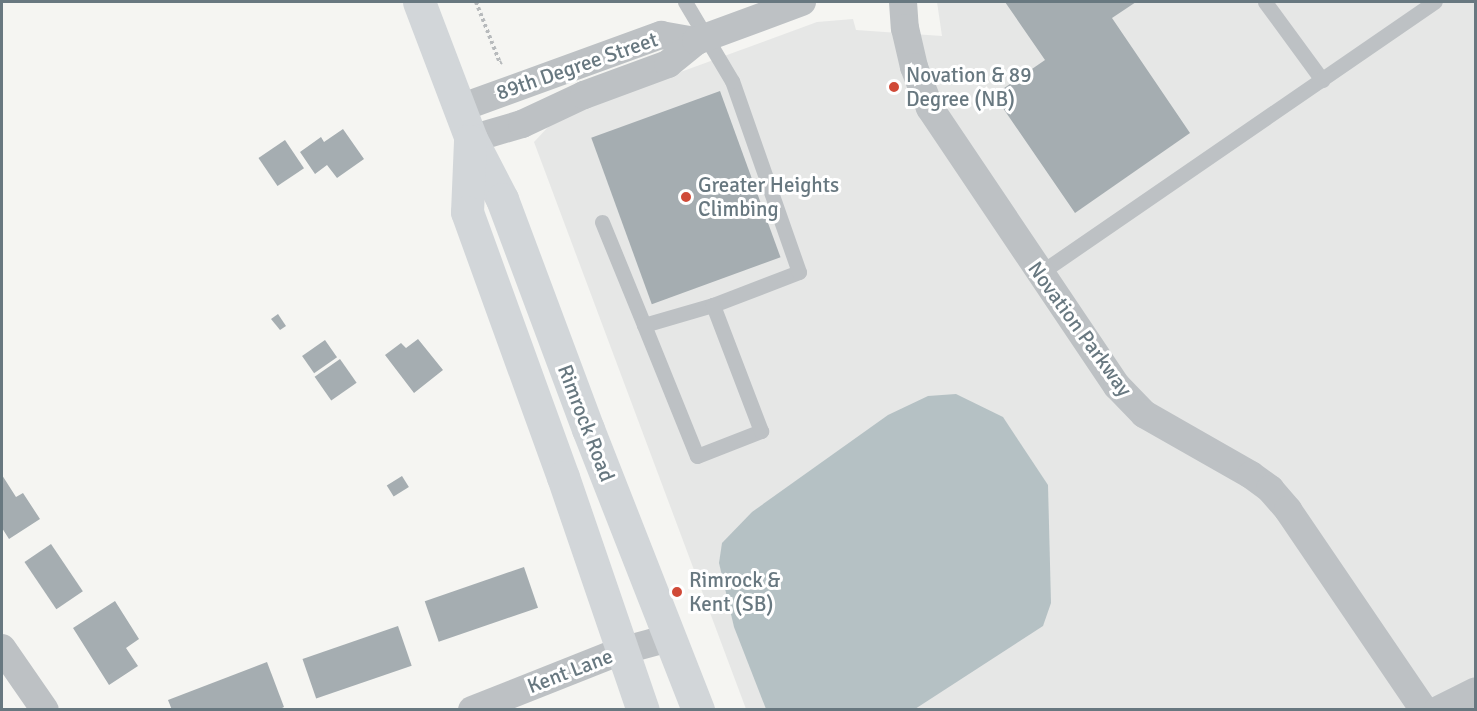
<!DOCTYPE html>
<style>
body{margin:0}
#map{position:relative;width:1477px;height:711px;overflow:hidden;background:#f5f5f2;font-family:Signika,sans-serif}
div>[style]{position:absolute}
.built>*{inset:0;background:#e6e7e6}
.water>*{inset:0;background:#b5c1c4}
.building>*{inset:0;background:#a5adb1;transform-origin:0 0}
.path>*{height:4px;margin-top:-2px;transform-origin:0;background:repeating-linear-gradient(90deg,#b7babc 0 3px,transparent 0 6px)}
.lane>*{height:15px;margin:-7.5px;padding:0 7.5px;transform-origin:7.5px;border-radius:7.5px;background:#bdc1c4}
.street>*{height:28px;margin:-14px;padding:0 14px;transform-origin:14px;border-radius:14px;background:#bdc1c4}
.secondary>*{height:33px;margin:-16.5px;padding:0 16.5px;transform-origin:16.5px;border-radius:16.5px;background:#d2d6d9}
.dots>*{width:16px;height:16px;translate:-50% -50%;box-sizing:border-box;border:3px solid #fff;border-radius:50%}
span{translate:-50% -50%;white-space:nowrap;text-align:center;line-height:1.15;-webkit-text-stroke:6px #fff;paint-order:stroke}
.street-label{font-size:21px;color:#687880}
.poi-label{font-size:21px;color:#687880}
.left{translate:0 -50%;text-align:left}
.frame{position:absolute;inset:0;border:3px solid #687880;pointer-events:none}
</style>
<div id="map">
<div class="built">
<i style="clip-path:polygon(937px 2px,1475px 2px,1475px 709px,746px 709px,534px 142px,549px 126px,604px 100px,817px 22px,853px 19px,856px 30px,942px 36px)"></i>
</div>
<div class="water">
<i style="clip-path:polygon(956px 394px,1003px 417px,1048px 485px,1051px 603px,1043px 626px,915px 709px,766px 709px,734px 627px,719px 563px,722px 543px,752px 512px,888px 415px,928px 396px)"></i>
</div>
<div class="building">
<i style="clip-path:polygon(1005px 2px,1136px 2px,1112px 18px,1190px 133px,1075px 213px,994px 95px,1045px 60px)"></i>
<i style="left:720px;top:91px;width:177px;height:137px;rotate:70deg"></i>
<i style="clip-path:polygon(343px 129px,364px 159px,337px 178px,327px 165px,315px 174px,300px 152px,321px 137px,324px 142px)"></i>
<i style="left:285px;top:140px;width:34px;height:32px;rotate:56deg"></i>
<i style="clip-path:polygon(278px 314px,286px 326px,280px 330px,271px 319px)"></i>
<i style="clip-path:polygon(418px 339px,443px 370px,414px 393px,385px 355px,401px 343px,406px 348px)"></i>
<i style="left:325px;top:340px;width:21px;height:28px;rotate:55deg"></i>
<i style="left:340px;top:359px;width:29px;height:31px;rotate:55deg"></i>
<i style="clip-path:polygon(2px 475px,16px 497px,23px 493px,40px 519px,9px 539px,2px 528px)"></i>
<i style="left:402px;top:476px;width:13px;height:18px;rotate:58deg"></i>
<i style="left:51px;top:544px;width:57px;height:32px;rotate:56deg"></i>
<i style="left:524px;top:567px;width:43px;height:105px;rotate:71deg"></i>
<i style="clip-path:polygon(115px 601px,139px 639px,126px 648px,138px 666px,109px 685px,73px 628px)"></i>
<i style="left:398px;top:626px;width:42px;height:101px;rotate:71deg"></i>
<i style="clip-path:polygon(267px 662px,284px 707px,278px 710px,172px 710px,168px 700px)"></i>
</div>
<div class="path">
<i style="left:476px;top:2px;width:66px;rotate:68.5deg"></i>
<i style="left:500px;top:63px;width:2px;rotate:-27deg"></i>
</div>
<div class="lane">
<i style="left:1265px;top:2px;width:97px;rotate:53.8deg"></i>
<i style="left:602px;top:222px;width:111px;rotate:67.8deg"></i>
<i style="left:644px;top:325px;width:72px;rotate:-16.2deg"></i>
<i style="left:713px;top:305px;width:92px;rotate:-21deg"></i>
<i style="left:799px;top:272px;width:202px;rotate:-109.3deg"></i>
<i style="left:732px;top:81px;width:92px;rotate:-120.7deg"></i>
<i style="left:1040px;top:273px;width:479px;rotate:-34.5deg"></i>
<i style="left:644px;top:325px;width:141px;rotate:68deg"></i>
<i style="left:697px;top:456px;width:69px;rotate:-21.3deg"></i>
<i style="left:761px;top:431px;width:135px;rotate:-110.9deg"></i>
</div>
<div class="street">
<i style="left:903px;top:2px;width:26px;rotate:86deg"></i>
<i style="left:905px;top:28px;width:40px;rotate:77deg"></i>
<i style="left:914px;top:67px;width:44px;rotate:68.7deg"></i>
<i style="left:930px;top:108px;width:335px;rotate:56.1deg"></i>
<i style="left:1117px;top:386px;width:39px;rotate:46deg"></i>
<i style="left:1144px;top:414px;width:123px;rotate:29.7deg"></i>
<i style="left:1251px;top:475px;width:24px;rotate:36deg"></i>
<i style="left:1270px;top:489px;width:28px;rotate:49deg"></i>
<i style="left:1288px;top:510px;width:242px;rotate:55.8deg"></i>
<i style="left:460px;top:108px;width:214px;rotate:-20deg"></i>
<i style="left:661px;top:35px;width:36px;rotate:10deg"></i>
<i style="left:471px;top:139px;width:53px;rotate:-16.4deg"></i>
<i style="left:522px;top:124px;width:68px;rotate:-25.1deg"></i>
<i style="left:584px;top:95px;width:90px;rotate:-20.3deg"></i>
<i style="left:668px;top:64px;width:36px;rotate:-39deg"></i>
<i style="left:696px;top:41px;width:113px;rotate:-20.2deg"></i>
<i style="left:2px;top:648px;width:75px;rotate:55.3deg"></i>
<i style="left:472px;top:710px;width:160px;rotate:-21.6deg"></i>
<i style="left:621px;top:651px;width:50px;rotate:-15.2deg"></i>
<i style="left:1438px;top:710px;width:42px;rotate:-26.6deg"></i>
</div>
<div class="secondary">
<i style="left:419px;top:2px;width:147px;rotate:69.2deg"></i>
<i style="left:471px;top:139px;width:68px;rotate:62.7deg"></i>
<i style="left:502px;top:199px;width:246px;rotate:69.5deg"></i>
<i style="left:588px;top:429px;width:302px;rotate:68.6deg"></i>
<i style="left:470px;top:141px;width:71px;rotate:92.4deg"></i>
<i style="left:467px;top:212px;width:282px;rotate:70.1deg"></i>
<i style="left:563px;top:477px;width:246px;rotate:71.1deg"></i>
</div>
<div class="dots">
<i style="left:894px;top:87px;background:#d04a38"></i>
<i style="left:686px;top:197px;background:#d04a38"></i>
<i style="left:677px;top:592px;background:#d04a38"></i>
</div>
<div class="street-label">
<span style="left:577px;top:66px;rotate:-19deg">89th Degree Street</span>
<span style="left:1080px;top:329px;rotate:54deg">Novation Parkway</span>
<span style="left:586px;top:423px;rotate:69deg">Rimrock Road</span>
<span style="left:570px;top:671px;rotate:-21deg">Kent Lane</span>
</div>
<div class="poi-label">
<span class="left" style="left:906px;top:87px">Novation &amp; 89<br>Degree (NB)</span>
<span class="left" style="left:698px;top:197px">Greater Heights<br>Climbing</span>
<span class="left" style="left:689px;top:592px">Rimrock &amp;<br>Kent (SB)</span>
</div>
<div class="frame"></div>
</div>
